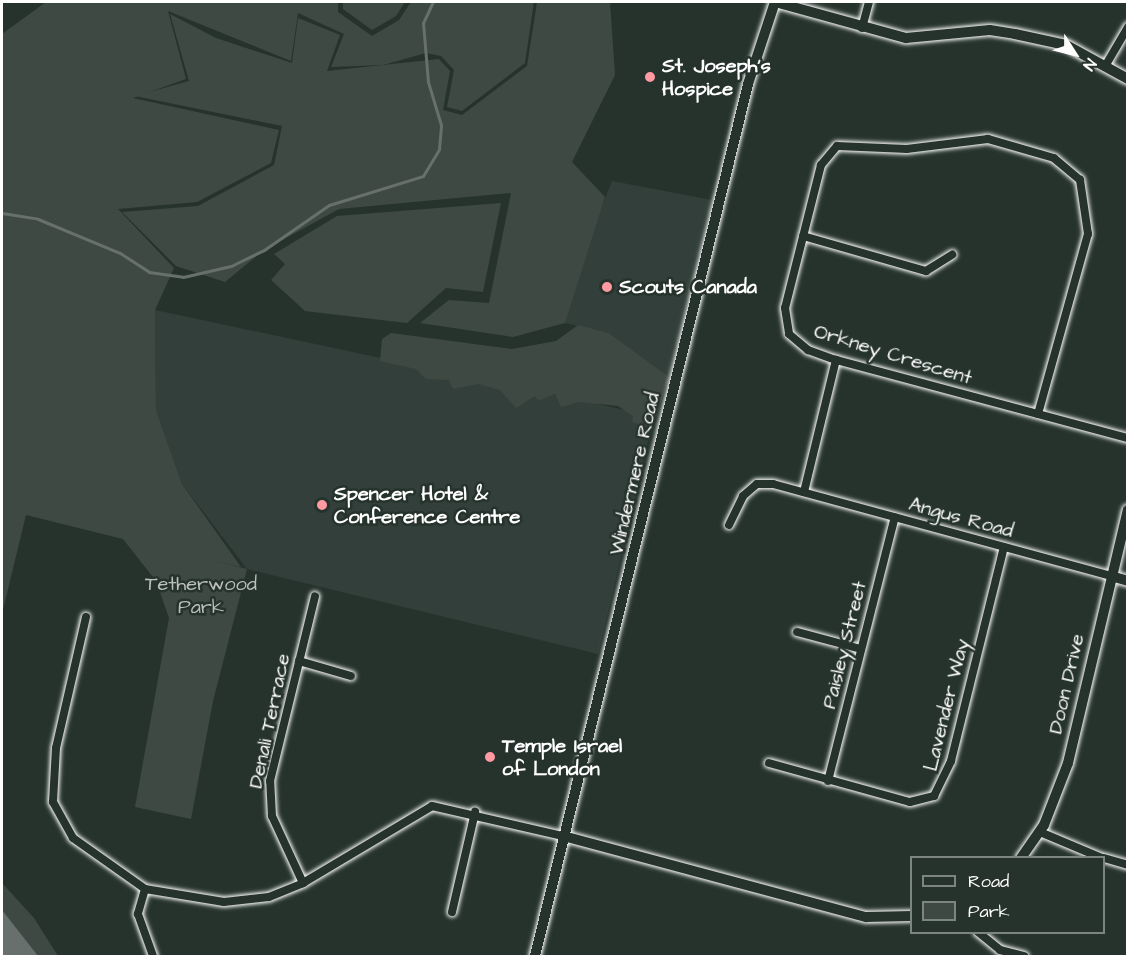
<!DOCTYPE html>
<style>
body{margin:0}
#map{position:relative;width:1129px;height:958px;overflow:hidden;background:#26332d;font-family:"Architects Daughter",sans-serif}
div>[style]{position:absolute}
.built>*{inset:0;background:#333f3a}
.green>*{inset:0;background:#3e4944}
.water>*{inset:0;background:#67706c}
.stream>*{height:3px;margin:-1.5px;padding:0 1.5px;transform-origin:1.5px;border-radius:1.5px;background:#67706c}
.roads{filter:drop-shadow(0 0 2px #fff) drop-shadow(0 0 2px #fff)}
.street>*{height:8px;margin:-4px;padding:0 4px;transform-origin:4px;border-radius:4px;background:#26332d}
.secondary>*{height:10px;margin:-5px;padding:0 5px;transform-origin:5px;border-radius:5px;background:#26332d}
.dots>*{width:16px;height:16px;translate:-50% -50%;box-sizing:border-box;border:3px solid #26332d;border-radius:50%}
span{translate:-50% -50%;white-space:nowrap;text-align:center;line-height:1.15;-webkit-text-stroke:5px #26332d;paint-order:stroke}
.poi-label{font-size:20px;color:#fff;font-weight:700}
.left{translate:0 -50%;text-align:left}
.street-label{font-size:20px;color:#fff}
.park-label{font-size:20px;color:#bbbfbe}
.frame{position:absolute;inset:0;border:3px solid #fff;pointer-events:none}
.legend{position:absolute;left:910px;top:856px;width:195px;height:78px;box-sizing:border-box;background:#26332d;border:2px solid #7d8581;margin:0;padding:8px 10px;list-style:none;font-size:18px;color:#fff}
.legend li{display:flex;align-items:center;gap:12px;height:30px}
.legend b{width:30px;border:2px solid #7d8581}
.north{position:absolute;left:1045px;top:24px;width:60px;height:60px;-webkit-text-stroke:4px #26332d;paint-order:stroke;rotate:126deg;font-size:16px;font-weight:700;line-height:24px;text-align:center;color:#fff}
.north::after{content:'';display:block;margin:auto;width:21px;height:27px;background:#fff;clip-path:polygon(50% 0,100% 100%,50% 72%,0 100%)}
</style>
<div id="map">
<div class="built">
<i style="clip-path:polygon(612px 181px,712px 200px,669px 377px,609px 333px,565px 323px,586px 246px)"></i>
<i style="clip-path:polygon(155px 310px,654px 416px,598px 654px,247px 569px,182px 484px,156px 410px)"></i>
</div>
<div class="green">
<i style="clip-path:polygon(46px 2px,338px 2px,338px 12px,372px 36px,399px 20px,411px 2px,534px 2px,525px 63px,462px 111px,447px 107px,454px 70px,441px 56px,426px 53px,383px 65px,331px 67px,344px 34px,298px 13px,291px 61px,168px 11px,186px 79px,133px 98px,279px 130px,271px 163px,197px 202px,118px 209px,174px 268px,155px 310px,156px 410px,182px 484px,241px 567px,214px 561px,247px 569px,213px 701px,191px 819px,135px 807px,169px 618px,156px 581px,123px 539px,26px 515px,2px 614px,2px 34px)"></i>
<i style="clip-path:polygon(343px 2px,405px 2px,396px 16px,372px 30px,343px 9px)"></i>
<i style="clip-path:polygon(537px 2px,610px 2px,615px 75px,572px 162px,605px 197px,565px 323px,513px 337px,420px 323px,449px 300px,489px 303px,511px 193px,339px 209px,264px 250px,225px 282px,176px 266px,122px 212px,198px 206px,274px 165px,282px 126px,135px 96px,189px 81px,170px 14px,216px 38px,292px 63px,298px 18px,340px 35px,327px 71px,439px 59px,450px 71px,443px 110px,462px 115px,527px 66px)"></i>
<i style="clip-path:polygon(501px 203px,483px 292px,446px 288px,407px 323px,305px 311px,271px 280px,285px 264px,274px 254px,337px 216px)"></i>
<i style="clip-path:polygon(578px 325px,609px 333px,669px 377px,652px 429px,632px 422px,633px 416px,618px 406px,579px 402px,561px 407px,555px 394px,538px 401px,535px 396px,516px 408px,500px 390px,478px 384px,453px 389px,449px 380px,426px 379px,416px 369px,380px 361px,382px 339px,391px 333px,512px 349px,556px 341px)"></i>
<i style="clip-path:polygon(2px 883px,34px 918px,58px 956px,37px 956px,2px 911px)"></i>
</div>
<div class="water">
<i style="clip-path:polygon(2px 910px,38px 956px,2px 956px)"></i>
</div>
<div class="stream">
<i style="left:2px;top:213px;width:36px;rotate:9deg"></i>
<i style="left:38px;top:219px;width:89px;rotate:22.5deg"></i>
<i style="left:120px;top:253px;width:35px;rotate:33deg"></i>
<i style="left:149px;top:272px;width:34px;rotate:8deg"></i>
<i style="left:183px;top:277px;width:49px;rotate:-12.9deg"></i>
<i style="left:231px;top:266px;width:37px;rotate:-26deg"></i>
<i style="left:264px;top:250px;width:79px;rotate:-34.7deg"></i>
<i style="left:329px;top:205px;width:98px;rotate:-17.1deg"></i>
<i style="left:423px;top:176px;width:31px;rotate:-59deg"></i>
<i style="left:439px;top:149px;width:24px;rotate:-85deg"></i>
<i style="left:441px;top:125px;width:45px;rotate:-106.8deg"></i>
<i style="left:428px;top:82px;width:59px;rotate:-94.8deg"></i>
<i style="left:423px;top:23px;width:23px;rotate:-65deg"></i>
</div>
<div class="roads">
<div class="street">
<i style="left:862px;top:28px;width:27px;rotate:-75deg"></i>
<i style="left:1107px;top:63px;width:42px;rotate:-59.7deg"></i>
<i style="left:803px;top:236px;width:128px;rotate:15.9deg"></i>
<i style="left:926px;top:271px;width:31px;rotate:-32deg"></i>
<i style="left:1038px;top:414px;width:187px;rotate:-74.5deg"></i>
<i style="left:1088px;top:234px;width:55px;rotate:-98.4deg"></i>
<i style="left:1080px;top:180px;width:34px;rotate:-140deg"></i>
<i style="left:1054px;top:158px;width:69px;rotate:-163.9deg"></i>
<i style="left:988px;top:139px;width:82px;rotate:173deg"></i>
<i style="left:907px;top:149px;width:70px;rotate:-177.5deg"></i>
<i style="left:837px;top:146px;width:25px;rotate:130deg"></i>
<i style="left:821px;top:165px;width:147px;rotate:104.1deg"></i>
<i style="left:785px;top:308px;width:26px;rotate:81deg"></i>
<i style="left:789px;top:334px;width:25px;rotate:40deg"></i>
<i style="left:808px;top:350px;width:30px;rotate:20deg"></i>
<i style="left:836px;top:360px;width:302px;rotate:15deg"></i>
<i style="left:804px;top:492px;width:136px;rotate:-76.4deg"></i>
<i style="left:729px;top:525px;width:32px;rotate:-64deg"></i>
<i style="left:743px;top:496px;width:18px;rotate:-41deg"></i>
<i style="left:757px;top:484px;width:16px"></i>
<i style="left:773px;top:484px;width:350px;rotate:15.2deg"></i>
<i style="left:86px;top:617px;width:134px;rotate:102.9deg"></i>
<i style="left:56px;top:748px;width:54px;rotate:93.2deg"></i>
<i style="left:53px;top:802px;width:41px;rotate:60.9deg"></i>
<i style="left:73px;top:838px;width:88px;rotate:35.3deg"></i>
<i style="left:145px;top:889px;width:80px;rotate:9.3deg"></i>
<i style="left:224px;top:902px;width:45px;rotate:-6.3deg"></i>
<i style="left:269px;top:897px;width:37px;rotate:-22deg"></i>
<i style="left:303px;top:883px;width:150px;rotate:-30.8deg"></i>
<i style="left:432px;top:806px;width:139px;rotate:12.9deg"></i>
<i style="left:797px;top:632px;width:66px;rotate:14.9deg"></i>
<i style="left:299px;top:661px;width:54px;rotate:16.1deg"></i>
<i style="left:769px;top:763px;width:146px;rotate:15.5deg"></i>
<i style="left:910px;top:802px;width:25px;rotate:-14deg"></i>
<i style="left:934px;top:796px;width:39px;rotate:-64deg"></i>
<i style="left:951px;top:761px;width:220px;rotate:-76.1deg"></i>
<i style="left:828px;top:781px;width:272px;rotate:-75.8deg"></i>
<i style="left:1040px;top:832px;width:67px;rotate:22.8deg"></i>
<i style="left:1104px;top:858px;width:25px;rotate:16deg"></i>
<i style="left:303px;top:883px;width:74px;rotate:-114.8deg"></i>
<i style="left:272px;top:816px;width:35px;rotate:-93deg"></i>
<i style="left:270px;top:781px;width:190px;rotate:-76.3deg"></i>
<i style="left:145px;top:889px;width:26px;rotate:106deg"></i>
<i style="left:138px;top:914px;width:45px;rotate:70.3deg"></i>
<i style="left:452px;top:912px;width:103px;rotate:-77deg"></i>
<i style="left:978px;top:932px;width:28px;rotate:39deg"></i>
<i style="left:1000px;top:950px;width:25px;rotate:14deg"></i>
</div>
<div class="secondary">
<i style="left:775px;top:2px;width:136px;rotate:15.4deg"></i>
<i style="left:906px;top:38px;width:84px;rotate:-5.4deg"></i>
<i style="left:990px;top:30px;width:25px;rotate:9deg"></i>
<i style="left:1015px;top:34px;width:52px;rotate:12.2deg"></i>
<i style="left:1066px;top:45px;width:71px;rotate:28.7deg"></i>
<i style="left:1111px;top:576px;width:18px;rotate:16deg"></i>
<i style="left:567px;top:837px;width:310px;rotate:15deg"></i>
<i style="left:866px;top:917px;width:46px;rotate:-1.2deg"></i>
<i style="left:1021px;top:858px;width:40px;rotate:-55.1deg"></i>
<i style="left:1044px;top:825px;width:66px;rotate:-68.8deg"></i>
<i style="left:1068px;top:763px;width:260px;rotate:-76.7deg"></i>
<i style="left:535px;top:956px;width:898px;rotate:-76.27deg"></i>
<i style="left:748px;top:84px;width:86px;rotate:-71.8deg"></i>
</div>
</div>
<div class="dots">
<i style="left:650px;top:77px;background:#ff9aa2"></i>
<i style="left:607px;top:287px;background:#ff9aa2"></i>
<i style="left:322px;top:505px;background:#ff9aa2"></i>
<i style="left:490px;top:757px;background:#ff9aa2"></i>
</div>
<div class="poi-label">
<span class="left" style="left:662px;top:78px">St. Joseph's<br>Hospice</span>
<span class="left" style="left:619px;top:287px">Scouts Canada</span>
<span class="left" style="left:334px;top:506px">Spencer Hotel &amp;<br>Conference Centre</span>
<span class="left" style="left:502px;top:758px">Temple Israel<br>of London</span>
</div>
<div class="street-label">
<span style="left:893px;top:355px;rotate:17deg">Orkney Crescent</span>
<span style="left:635px;top:474px;rotate:-77deg">Windermere Road</span>
<span style="left:961px;top:518px;rotate:15deg">Angus Road</span>
<span style="left:845px;top:645px;rotate:-76deg">Paisley Street</span>
<span style="left:1067px;top:684px;rotate:-77deg">Doon Drive</span>
<span style="left:947px;top:705px;rotate:-76deg">Lavender Way</span>
<span style="left:270px;top:721px;rotate:-78deg">Denali Terrace</span>
</div>
<div class="park-label">
<span style="left:201px;top:596px">Tetherwood<br>Park</span>
</div>
<div class="frame"></div>
<ul class="legend">
<li><b style="height:8px;background:#26332d"></b>Road</li>
<li><b style="height:16px;background:#3e4944"></b>Park</li>
</ul>
<div class="north">N</div>
</div>
